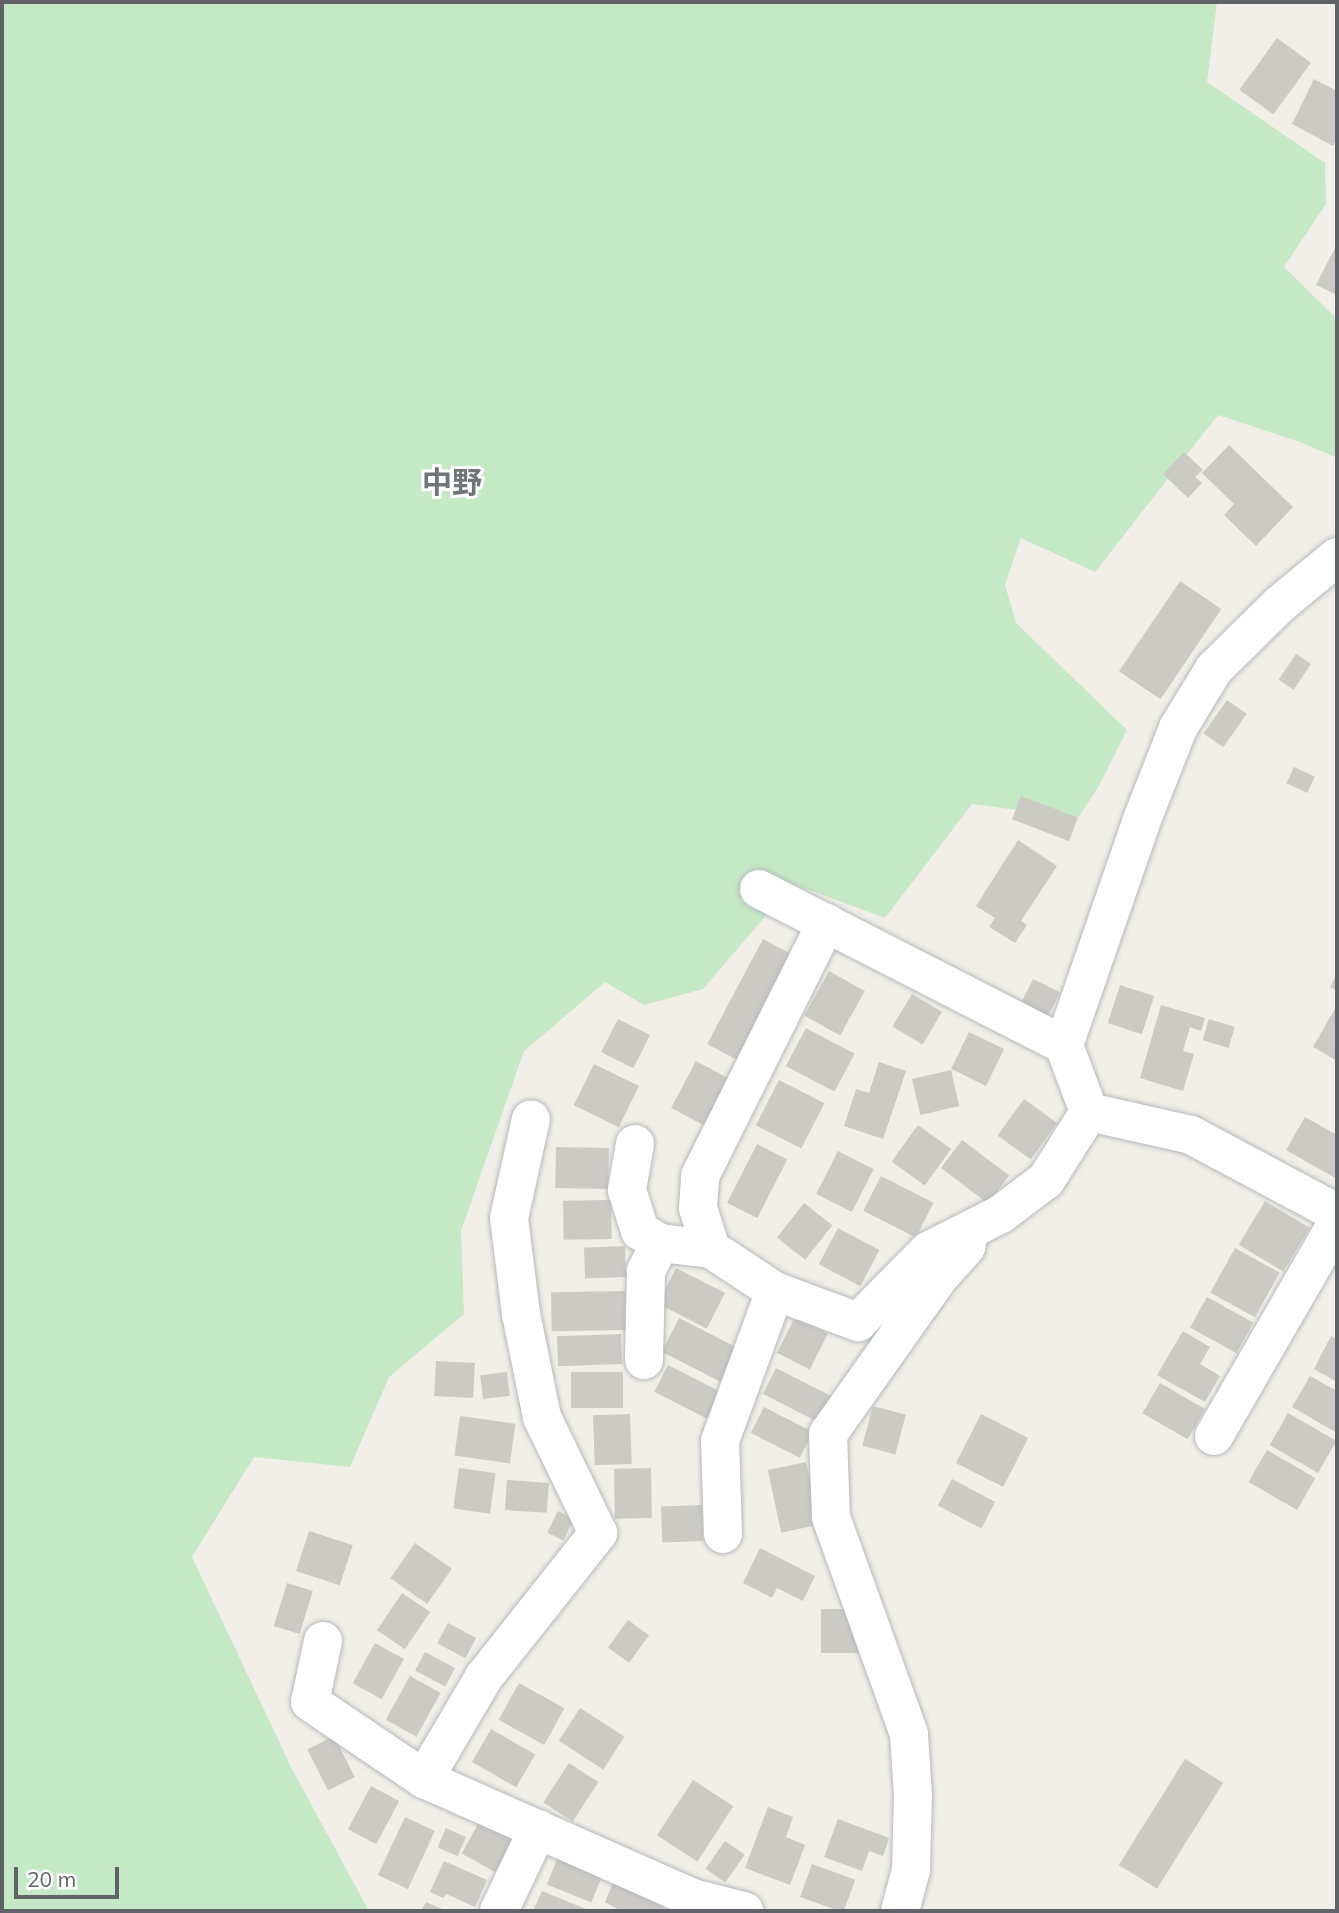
<!DOCTYPE html>
<meta charset="utf-8">
<style>
body{margin:0}
#map{position:relative;width:1339px;height:1913px;overflow:hidden;background:#f1efe8;font-family:Mulish,"Noto Sans JP",sans-serif}
div>[style]{position:absolute}
.green>*{inset:0;background:#c5e8c5}
.building>*{inset:0;background:#cccac5;transform-origin:0 0}
.roads{filter:drop-shadow(0 0 2px #b5b8bc) drop-shadow(0 0 2px #b5b8bc)}
.minor>*{height:38px;margin:-19px;padding:0 19px;transform-origin:19px;border-radius:19px;background:#fff}
span{translate:-50% -50%;white-space:nowrap;text-align:center;line-height:1.15;-webkit-text-stroke:6px #fff;paint-order:stroke}
.quarter-label{font-size:30px;color:#70757a;font-weight:700}
.frame{position:absolute;inset:0;border:4px solid #5f6368;pointer-events:none}
.scale{position:absolute;left:14px;top:1867px;width:105px;height:32px;box-sizing:border-box;border:4px solid #5f6368;border-top:0;padding-left:9px;font-size:21px;line-height:24px;white-space:nowrap;color:#5f6368;-webkit-text-stroke:5px #fff;paint-order:stroke}
</style>
<div id="map">
<div class="green">
<i style="clip-path:polygon(2px 2px,1217px 2px,1207px 82px,1325px 163px,1326px 204px,1284px 267px,1337px 319px,1337px 458px,1303px 443px,1218px 415px,1095px 572px,1021px 538px,1005px 585px,1016px 623px,1127px 730px,1099px 786px,1078px 818px,972px 804px,885px 918px,793px 884px,703px 989px,644px 1005px,605px 982px,524px 1051px,461px 1231px,464px 1314px,389px 1377px,350px 1467px,254px 1457px,192px 1557px,292px 1769px,369px 1911px,2px 1911px)"></i>
</div>
<div class="building">
<i style="left:1277px;top:38px;width:42px;height:64px;rotate:36deg"></i>
<i style="clip-path:polygon(1314px 79px,1337px 91px,1337px 138px,1333px 146px,1292px 124px)"></i>
<i style="clip-path:polygon(1337px 244px,1337px 295px,1316px 285px)"></i>
<i style="clip-path:polygon(1229px 445px,1293px 507px,1256px 546px,1224px 515px,1234px 504px,1202px 473px)"></i>
<i style="clip-path:polygon(1184px 452px,1203px 470px,1195px 477px,1202px 483px,1188px 498px,1163px 474px)"></i>
<i style="left:1180px;top:581px;width:50px;height:109px;rotate:34deg"></i>
<i style="left:1296px;top:654px;width:18px;height:31px;rotate:34deg"></i>
<i style="left:1227px;top:700px;width:24px;height:41px;rotate:35deg"></i>
<i style="left:1294px;top:767px;width:23px;height:18px;rotate:25deg"></i>
<i style="left:1021px;top:796px;width:61px;height:25px;rotate:21deg"></i>
<i style="clip-path:polygon(1018px 840px,1057px 866px,1021px 921px,1027px 925px,1015px 943px,989px 927px,995px 918px,976px 906px)"></i>
<i style="left:763px;top:939px;width:36px;height:119px;rotate:28deg"></i>
<i style="left:829px;top:971px;width:41px;height:51px;rotate:29deg"></i>
<i style="clip-path:polygon(1337px 974px,1337px 991px,1330px 987px)"></i>
<i style="left:1033px;top:979px;width:30px;height:28px;rotate:26deg"></i>
<i style="left:1120px;top:985px;width:36px;height:40px;rotate:18deg"></i>
<i style="left:912px;top:994px;width:35px;height:38px;rotate:31deg"></i>
<i style="clip-path:polygon(1161px 1005px,1205px 1018px,1201px 1031px,1190px 1027px,1183px 1051px,1194px 1054px,1183px 1091px,1140px 1078px)"></i>
<i style="clip-path:polygon(1337px 1005px,1337px 1061px,1313px 1047px)"></i>
<i style="left:618px;top:1019px;width:36px;height:37px;rotate:27deg"></i>
<i style="left:1209px;top:1019px;width:27px;height:22px;rotate:17deg"></i>
<i style="left:806px;top:1028px;width:55px;height:43px;rotate:28deg"></i>
<i style="left:969px;top:1032px;width:39px;height:41px;rotate:26deg"></i>
<i style="left:696px;top:1061px;width:38px;height:53px;rotate:28deg"></i>
<i style="clip-path:polygon(879px 1062px,906px 1071px,883px 1139px,844px 1126px,856px 1089px,869px 1093px)"></i>
<i style="left:594px;top:1064px;width:50px;height:46px;rotate:26deg"></i>
<i style="left:951px;top:1070px;width:37px;height:40px;rotate:77deg"></i>
<i style="left:779px;top:1080px;width:51px;height:51px;rotate:27deg"></i>
<i style="left:1024px;top:1099px;width:41px;height:45px;rotate:36deg"></i>
<i style="clip-path:polygon(1305px 1117px,1337px 1135px,1337px 1179px,1286px 1150px)"></i>
<i style="left:918px;top:1125px;width:41px;height:45px;rotate:36deg"></i>
<i style="left:962px;top:1140px;width:59px;height:35px;rotate:37deg"></i>
<i style="left:757px;top:1144px;width:34px;height:66px;rotate:27deg"></i>
<i style="left:556px;top:1147px;width:53px;height:41px;rotate:1deg"></i>
<i style="left:838px;top:1151px;width:40px;height:48px;rotate:27deg"></i>
<i style="left:881px;top:1176px;width:59px;height:39px;rotate:27deg"></i>
<i style="left:611px;top:1200px;width:39px;height:48px;rotate:89deg"></i>
<i style="left:1265px;top:1201px;width:52px;height:51px;rotate:31deg"></i>
<i style="left:804px;top:1203px;width:36px;height:44px;rotate:38deg"></i>
<i style="left:838px;top:1228px;width:47px;height:41px;rotate:28deg"></i>
<i style="left:625px;top:1246px;width:31px;height:41px;rotate:88deg"></i>
<i style="left:1235px;top:1248px;width:51px;height:51px;rotate:29deg"></i>
<i style="left:676px;top:1268px;width:55px;height:40px;rotate:27deg"></i>
<i style="left:625px;top:1291px;width:39px;height:74px;rotate:89deg"></i>
<i style="left:1207px;top:1297px;width:53px;height:35px;rotate:29deg"></i>
<i style="left:795px;top:1317px;width:37px;height:40px;rotate:27deg"></i>
<i style="left:679px;top:1318px;width:66px;height:38px;rotate:27deg"></i>
<i style="clip-path:polygon(1183px 1331px,1210px 1347px,1200px 1364px,1220px 1376px,1205px 1402px,1157px 1375px)"></i>
<i style="left:621px;top:1334px;width:30px;height:64px;rotate:88deg"></i>
<i style="clip-path:polygon(1331px 1336px,1337px 1340px,1337px 1382px,1314px 1369px)"></i>
<i style="left:436px;top:1361px;width:39px;height:35px;rotate:3deg"></i>
<i style="left:668px;top:1365px;width:62px;height:30px;rotate:27deg"></i>
<i style="left:776px;top:1368px;width:63px;height:29px;rotate:27deg"></i>
<i style="left:507px;top:1372px;width:24px;height:27px;rotate:83deg"></i>
<i style="left:623px;top:1372px;width:36px;height:52px;rotate:90deg"></i>
<i style="clip-path:polygon(1310px 1376px,1337px 1391px,1337px 1433px,1292px 1407px)"></i>
<i style="left:1160px;top:1383px;width:52px;height:35px;rotate:30deg"></i>
<i style="left:873px;top:1406px;width:34px;height:41px;rotate:15deg"></i>
<i style="left:764px;top:1407px;width:55px;height:29px;rotate:27deg"></i>
<i style="left:1288px;top:1413px;width:56px;height:37px;rotate:30deg"></i>
<i style="left:630px;top:1414px;width:50px;height:37px;rotate:88deg"></i>
<i style="left:981px;top:1414px;width:53px;height:55px;rotate:27deg"></i>
<i style="left:460px;top:1416px;width:56px;height:40px;rotate:8deg"></i>
<i style="left:1267px;top:1450px;width:56px;height:37px;rotate:30deg"></i>
<i style="left:806px;top:1462px;width:64px;height:39px;rotate:78deg"></i>
<i style="left:459px;top:1468px;width:37px;height:41px;rotate:8deg"></i>
<i style="left:651px;top:1468px;width:50px;height:37px;rotate:89deg"></i>
<i style="left:952px;top:1479px;width:49px;height:30px;rotate:28deg"></i>
<i style="left:507px;top:1480px;width:42px;height:30px;rotate:4deg"></i>
<i style="left:702px;top:1505px;width:36px;height:41px;rotate:88deg"></i>
<i style="left:558px;top:1511px;width:18px;height:24px;rotate:27deg"></i>
<i style="left:309px;top:1531px;width:46px;height:42px;rotate:18deg"></i>
<i style="left:415px;top:1543px;width:45px;height:43px;rotate:35deg"></i>
<i style="clip-path:polygon(760px 1548px,815px 1576px,803px 1601px,777px 1588px,772px 1598px,743px 1583px)"></i>
<i style="left:287px;top:1583px;width:27px;height:45px;rotate:17deg"></i>
<i style="left:402px;top:1593px;width:34px;height:45px;rotate:34deg"></i>
<i style="left:858px;top:1609px;width:44px;height:37px;rotate:90deg"></i>
<i style="left:628px;top:1620px;width:26px;height:34px;rotate:36deg"></i>
<i style="left:448px;top:1623px;width:32px;height:23px;rotate:28deg"></i>
<i style="left:375px;top:1643px;width:33px;height:46px;rotate:29deg"></i>
<i style="left:425px;top:1652px;width:34px;height:21px;rotate:28deg"></i>
<i style="left:410px;top:1676px;width:35px;height:50px;rotate:29deg"></i>
<i style="left:519px;top:1683px;width:52px;height:42px;rotate:29deg"></i>
<i style="left:580px;top:1708px;width:53px;height:39px;rotate:33deg"></i>
<i style="left:491px;top:1729px;width:51px;height:38px;rotate:30deg"></i>
<i style="left:334px;top:1736px;width:46px;height:30px;rotate:63deg"></i>
<i style="left:1185px;top:1759px;width:45px;height:125px;rotate:32deg"></i>
<i style="left:569px;top:1763px;width:35px;height:47px;rotate:33deg"></i>
<i style="left:693px;top:1780px;width:48px;height:66px;rotate:33deg"></i>
<i style="left:371px;top:1786px;width:32px;height:49px;rotate:28deg"></i>
<i style="clip-path:polygon(768px 1807px,793px 1817px,786px 1837px,805px 1845px,790px 1885px,745px 1868px)"></i>
<i style="left:483px;top:1815px;width:38px;height:44px;rotate:29deg"></i>
<i style="left:405px;top:1817px;width:33px;height:64px;rotate:25deg"></i>
<i style="clip-path:polygon(838px 1819px,889px 1838px,883px 1856px,869px 1851px,862px 1871px,824px 1857px)"></i>
<i style="left:446px;top:1828px;width:22px;height:21px;rotate:24deg"></i>
<i style="left:725px;top:1841px;width:24px;height:34px;rotate:35deg"></i>
<i style="left:560px;top:1852px;width:48px;height:35px;rotate:22deg"></i>
<i style="clip-path:polygon(444px 1861px,487px 1880px,475px 1907px,446px 1894px,443px 1898px,430px 1892px)"></i>
<i style="left:812px;top:1864px;width:46px;height:35px;rotate:20deg"></i>
<i style="clip-path:polygon(615px 1878px,667px 1900px,662px 1911px,621px 1911px,605px 1902px)"></i>
<i style="clip-path:polygon(542px 1891px,586px 1909px,585px 1911px,533px 1911px)"></i>
<i style="clip-path:polygon(426px 1902px,447px 1911px,421px 1911px)"></i>
</div>
<div class="roads">
<div class="minor">
<i style="left:759px;top:889px;width:343px;rotate:27.1deg"></i>
<i style="left:1089px;top:1112px;width:72px;rotate:-110.5deg"></i>
<i style="left:1064px;top:1045px;width:241px;rotate:-70.9deg"></i>
<i style="left:1143px;top:817px;width:96px;rotate:-68.5deg"></i>
<i style="left:1178px;top:728px;width:69px;rotate:-58.6deg"></i>
<i style="left:1214px;top:669px;width:93px;rotate:-44.6deg"></i>
<i style="left:1280px;top:604px;width:74px;rotate:-39.5deg"></i>
<i style="left:1089px;top:1112px;width:105px;rotate:12.7deg"></i>
<i style="left:1191px;top:1135px;width:166px;rotate:28.1deg"></i>
<i style="left:635px;top:1144px;width:47px;rotate:99.9deg"></i>
<i style="left:627px;top:1190px;width:43px;rotate:72.4deg"></i>
<i style="left:640px;top:1231px;width:23px;rotate:31deg"></i>
<i style="left:660px;top:1243px;width:51px;rotate:6.7deg"></i>
<i style="left:711px;top:1249px;width:77px;rotate:33.3deg"></i>
<i style="left:775px;top:1291px;width:89px;rotate:20.5deg"></i>
<i style="left:858px;top:1322px;width:100px;rotate:-45.4deg"></i>
<i style="left:928px;top:1251px;width:82px;rotate:-26.9deg"></i>
<i style="left:1001px;top:1214px;width:56px;rotate:-37.1deg"></i>
<i style="left:1046px;top:1180px;width:80px;rotate:-57.7deg"></i>
<i style="left:711px;top:1249px;width:43px;rotate:-107.6deg"></i>
<i style="left:698px;top:1208px;width:32px;rotate:-86deg"></i>
<i style="left:700px;top:1176px;width:283px;rotate:-63.5deg"></i>
<i style="left:644px;top:1360px;width:89px;rotate:-88.7deg"></i>
<i style="left:646px;top:1271px;width:31px;rotate:-63deg"></i>
<i style="left:1214px;top:1436px;width:246px;rotate:-60deg"></i>
<i style="left:723px;top:1534px;width:93px;rotate:-91.8deg"></i>
<i style="left:720px;top:1441px;width:160px;rotate:-69.9deg"></i>
<i style="left:323px;top:1641px;width:62px;rotate:102deg"></i>
<i style="left:310px;top:1702px;width:138px;rotate:34deg"></i>
<i style="left:424px;top:1779px;width:293px;rotate:23.9deg"></i>
<i style="left:692px;top:1898px;width:54px;rotate:14deg"></i>
<i style="left:424px;top:1779px;width:118px;rotate:-59.5deg"></i>
<i style="left:484px;top:1677px;width:184px;rotate:-51.6deg"></i>
<i style="left:598px;top:1533px;width:129px;rotate:-115.8deg"></i>
<i style="left:542px;top:1417px;width:105px;rotate:-101.5deg"></i>
<i style="left:521px;top:1314px;width:97px;rotate:-97.1deg"></i>
<i style="left:509px;top:1218px;width:101px;rotate:-77.5deg"></i>
<i style="left:499px;top:1911px;width:91px;rotate:-64.6deg"></i>
<i style="left:900px;top:1911px;width:42px;rotate:-75deg"></i>
<i style="left:911px;top:1870px;width:75px;rotate:-88.5deg"></i>
<i style="left:913px;top:1795px;width:61px;rotate:-93.8deg"></i>
<i style="left:909px;top:1734px;width:231px;rotate:-109.8deg"></i>
<i style="left:831px;top:1517px;width:83px;rotate:-92.1deg"></i>
<i style="left:828px;top:1434px;width:194px;rotate:-54.7deg"></i>
<i style="left:940px;top:1276px;width:39px;rotate:-48deg"></i>
<i style="left:966px;top:1247px;width:17px;rotate:-77deg"></i>
</div>
</div>
<div class="quarter-label">
<span style="left:452px;top:482px">中野</span>
</div>
<div class="frame"></div>
<div class="scale">20 m</div>
</div>
